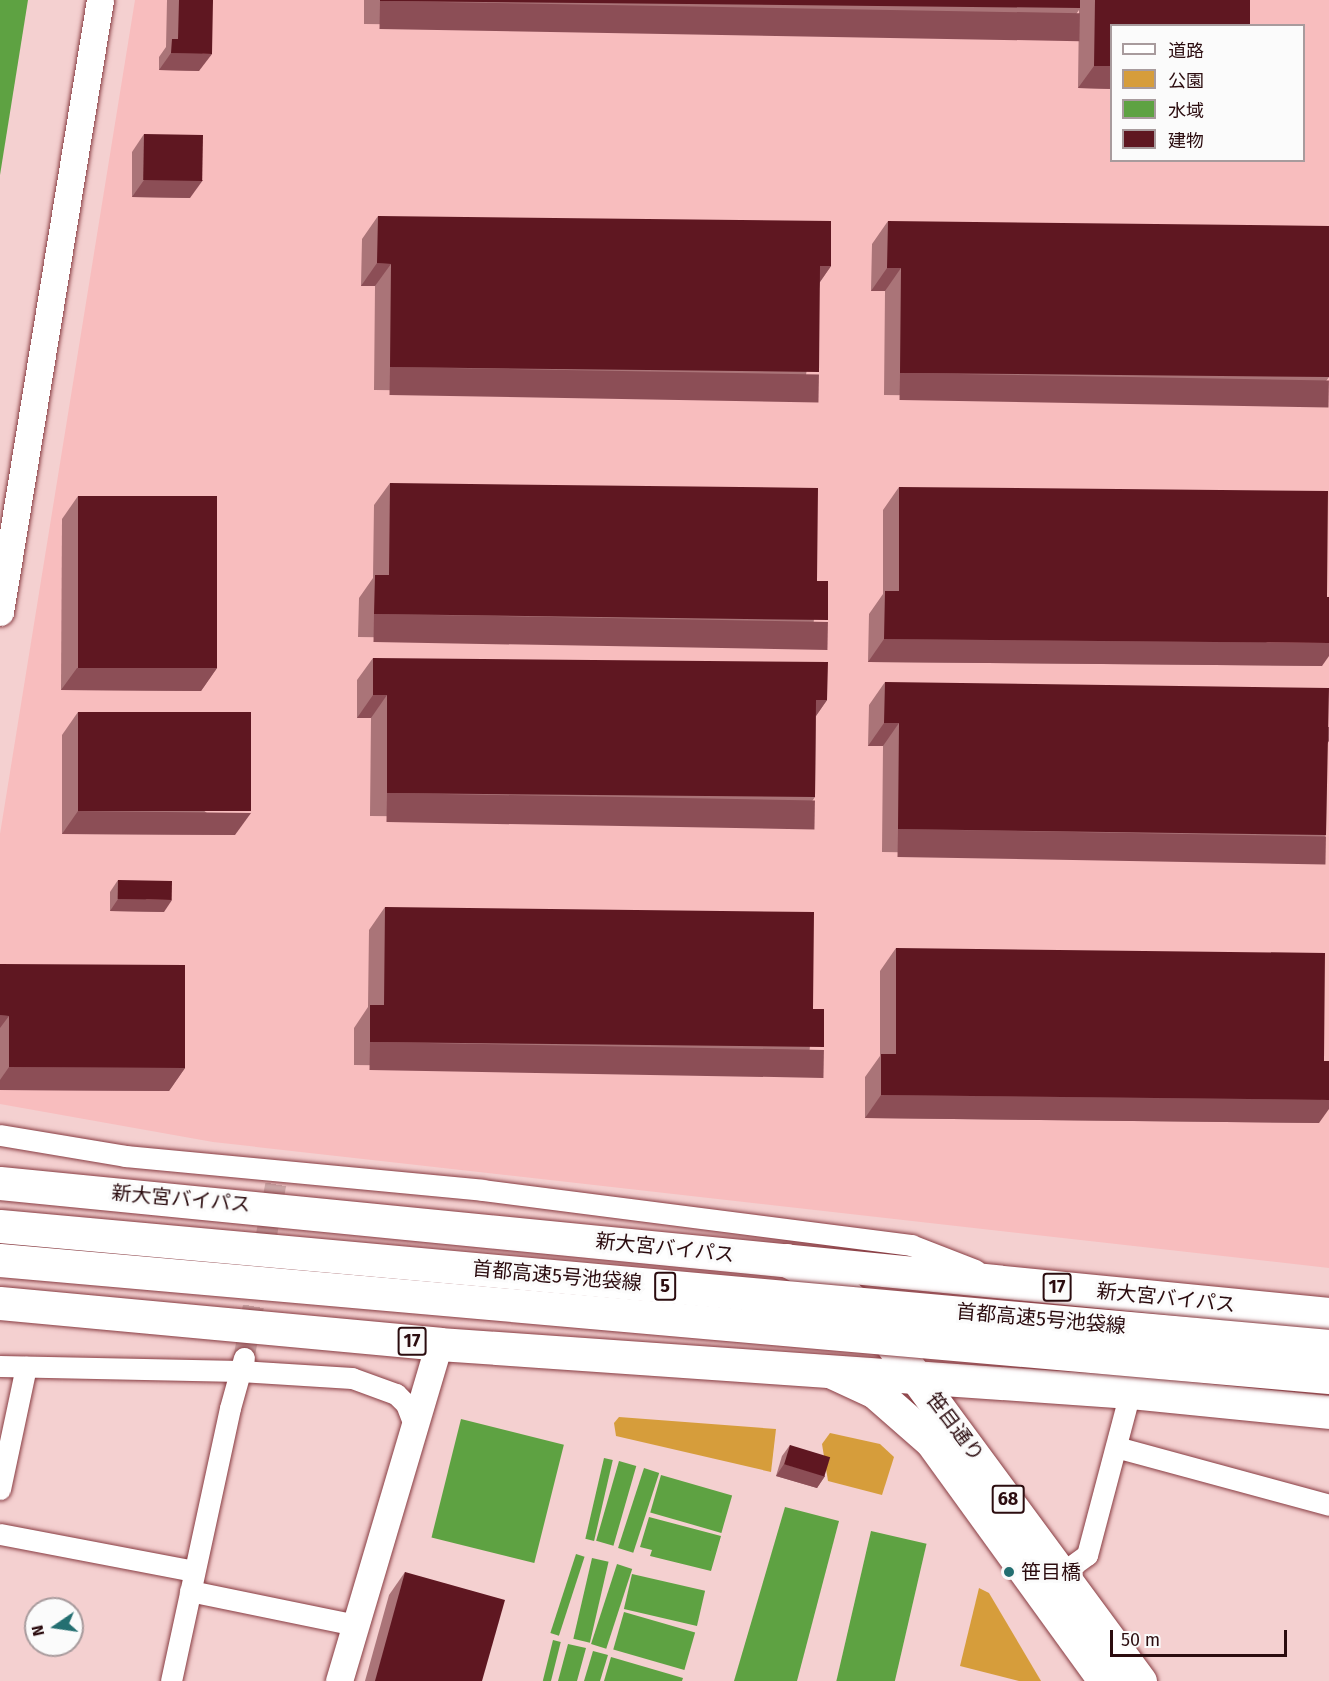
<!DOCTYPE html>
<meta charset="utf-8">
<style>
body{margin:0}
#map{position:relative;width:1329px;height:1681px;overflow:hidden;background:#f4d0d0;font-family:"Fira Sans","Noto Sans JP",sans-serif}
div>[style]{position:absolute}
.built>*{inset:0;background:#f8bdbe}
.green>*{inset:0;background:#d69d3b}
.water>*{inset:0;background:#5ea242;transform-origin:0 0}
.minor-tunnel>*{height:21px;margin-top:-10.5px;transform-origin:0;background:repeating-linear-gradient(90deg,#cca9a9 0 21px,transparent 0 31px)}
.roads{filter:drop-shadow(0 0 2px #883c42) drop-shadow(0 0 2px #883c42)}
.minor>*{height:21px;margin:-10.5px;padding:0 10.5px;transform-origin:10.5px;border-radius:10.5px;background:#fff}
.tertiary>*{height:27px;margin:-13.5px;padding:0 13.5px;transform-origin:13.5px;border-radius:13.5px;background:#fff}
.primary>*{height:33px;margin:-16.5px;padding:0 16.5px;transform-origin:16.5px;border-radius:16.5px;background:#fff}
.trunk>*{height:33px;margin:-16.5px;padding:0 16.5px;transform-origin:16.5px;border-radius:16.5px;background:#fff}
.bridges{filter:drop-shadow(0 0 2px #883c42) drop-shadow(0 0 2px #883c42)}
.motorway-bridge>*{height:33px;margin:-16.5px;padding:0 16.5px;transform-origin:16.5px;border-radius:16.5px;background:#fff}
.wall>*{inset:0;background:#aa7478}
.shaded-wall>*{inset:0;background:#8c4e56;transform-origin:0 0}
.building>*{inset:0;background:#5f1721;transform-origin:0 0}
.dots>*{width:16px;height:16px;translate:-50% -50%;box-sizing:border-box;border:3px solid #fbfbfb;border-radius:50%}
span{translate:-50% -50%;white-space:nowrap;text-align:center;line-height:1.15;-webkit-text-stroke:6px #fbfbfb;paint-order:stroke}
.shield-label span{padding:2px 4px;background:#fbfbfb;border:2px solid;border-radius:4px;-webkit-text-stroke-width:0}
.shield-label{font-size:18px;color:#2b0c0f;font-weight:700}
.street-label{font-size:20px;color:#2b0c0f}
.poi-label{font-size:20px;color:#2b0c0f}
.left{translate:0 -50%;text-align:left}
.legend{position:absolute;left:1110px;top:24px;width:195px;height:138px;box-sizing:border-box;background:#fbfbfb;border:2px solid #a89b9d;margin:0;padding:8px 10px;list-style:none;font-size:18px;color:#2b0c0f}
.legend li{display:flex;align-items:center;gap:12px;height:30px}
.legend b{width:30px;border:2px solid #a89b9d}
.north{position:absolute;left:24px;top:1597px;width:60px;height:60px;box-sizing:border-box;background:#fbfbfb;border:2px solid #a89b9d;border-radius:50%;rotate:257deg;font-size:16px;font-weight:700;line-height:24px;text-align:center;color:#2b0c0f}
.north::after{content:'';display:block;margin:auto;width:21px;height:27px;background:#246f71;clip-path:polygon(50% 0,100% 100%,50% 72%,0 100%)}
.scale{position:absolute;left:1110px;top:1630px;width:177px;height:27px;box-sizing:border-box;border:3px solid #2b0c0f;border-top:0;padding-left:8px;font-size:18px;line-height:21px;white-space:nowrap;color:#2b0c0f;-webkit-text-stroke:4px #fbfbfb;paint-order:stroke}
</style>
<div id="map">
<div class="built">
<i style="clip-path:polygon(evenodd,135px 0,1329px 0,1329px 1268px,213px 1142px,0 1104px,0 834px,135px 0,1112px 26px,1304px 26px,1304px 160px,1112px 160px,1112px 26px)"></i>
</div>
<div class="green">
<i style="clip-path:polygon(619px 1417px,776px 1429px,771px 1472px,616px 1436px,614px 1423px)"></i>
<i style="clip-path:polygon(830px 1433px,880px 1444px,894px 1457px,882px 1495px,828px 1481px,822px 1444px)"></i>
<i style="clip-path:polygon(979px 1588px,989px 1593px,1041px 1681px,1019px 1681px,960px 1666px)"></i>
</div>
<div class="water">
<i style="clip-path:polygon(0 0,28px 0,0 175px)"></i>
<i style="left:461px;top:1419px;width:106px;height:122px;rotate:14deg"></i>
<i style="left:604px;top:1458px;width:9px;height:83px;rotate:13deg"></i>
<i style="left:619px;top:1461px;width:18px;height:83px;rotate:16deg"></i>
<i style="left:644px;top:1468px;width:16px;height:84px;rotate:18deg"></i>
<i style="left:661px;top:1475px;width:74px;height:39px;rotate:16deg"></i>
<i style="clip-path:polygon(785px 1507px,839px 1521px,797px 1681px,734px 1681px)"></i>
<i style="clip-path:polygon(649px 1517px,721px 1536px,711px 1571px,650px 1556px,652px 1550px,640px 1547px)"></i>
<i style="left:871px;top:1531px;width:57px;height:156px;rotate:13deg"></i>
<i style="left:576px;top:1554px;width:9px;height:83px;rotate:18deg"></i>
<i style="left:592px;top:1558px;width:17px;height:83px;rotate:13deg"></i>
<i style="left:617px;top:1564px;width:16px;height:84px;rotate:18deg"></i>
<i style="left:632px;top:1574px;width:75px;height:36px;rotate:13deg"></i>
<i style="left:624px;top:1612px;width:74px;height:39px;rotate:16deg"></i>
<i style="left:553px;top:1640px;width:8px;height:42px;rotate:14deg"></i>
<i style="clip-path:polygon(568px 1644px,586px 1648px,577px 1681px,558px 1681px)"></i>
<i style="clip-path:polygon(593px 1651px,608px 1655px,600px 1681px,584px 1681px)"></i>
<i style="clip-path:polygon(611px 1657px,683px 1678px,682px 1681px,604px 1681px)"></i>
</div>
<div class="minor-tunnel">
<i style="left:244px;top:1357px;width:177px;rotate:-79.6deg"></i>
</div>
<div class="roads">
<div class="minor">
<i style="left:0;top:1135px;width:127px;rotate:9.5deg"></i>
<i style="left:125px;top:1156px;width:359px;rotate:5.4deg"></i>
<i style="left:482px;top:1190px;width:433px;rotate:7.3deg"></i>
<i style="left:911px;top:1245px;width:69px;rotate:21.3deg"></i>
<i style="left:0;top:1366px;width:240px;rotate:1.2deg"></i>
<i style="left:240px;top:1371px;width:112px;rotate:3.6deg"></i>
<i style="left:352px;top:1378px;width:47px;rotate:20deg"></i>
<i style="left:396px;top:1394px;width:14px;rotate:45deg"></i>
<i style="left:406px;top:1404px;width:22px;rotate:69deg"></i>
<i style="left:1116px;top:1447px;width:221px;rotate:15.2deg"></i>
<i style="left:0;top:1489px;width:125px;rotate:-78deg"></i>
<i style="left:0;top:1534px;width:197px;rotate:10.8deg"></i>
<i style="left:1062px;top:1573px;width:31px;rotate:-36deg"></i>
<i style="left:1087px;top:1555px;width:169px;rotate:-75.2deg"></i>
<i style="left:190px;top:1591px;width:168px;rotate:11.6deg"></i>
<i style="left:171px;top:1681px;width:279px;rotate:-77.8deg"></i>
<i style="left:230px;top:1408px;width:52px;rotate:-74.4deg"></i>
</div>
<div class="tertiary">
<i style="left:0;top:612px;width:620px;rotate:-80.72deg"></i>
<i style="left:339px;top:1681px;width:352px;rotate:-73.5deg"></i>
</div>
<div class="primary">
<i style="left:786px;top:1260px;width:58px;rotate:27.9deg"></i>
<i style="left:837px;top:1287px;width:48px;rotate:41.6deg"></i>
<i style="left:873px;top:1319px;width:450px;rotate:53.6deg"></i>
<i style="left:832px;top:1372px;width:47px;rotate:24.9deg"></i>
<i style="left:875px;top:1392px;width:74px;rotate:41.2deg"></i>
<i style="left:931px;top:1441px;width:296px;rotate:54.1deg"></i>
</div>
<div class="trunk">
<i style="left:0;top:1183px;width:1335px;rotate:5.63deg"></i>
<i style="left:0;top:1303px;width:441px;rotate:5.3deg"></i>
<i style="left:439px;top:1344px;width:693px;rotate:3.97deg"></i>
<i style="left:1130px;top:1392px;width:200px;rotate:5.7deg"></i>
</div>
</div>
<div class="bridges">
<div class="motorway-bridge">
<i style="left:0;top:1226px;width:1334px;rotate:5.16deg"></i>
<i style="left:0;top:1260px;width:1334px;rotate:5.03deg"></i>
</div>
</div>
<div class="wall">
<i style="clip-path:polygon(167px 0,213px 0,199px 71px,159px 70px,159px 57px,166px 47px)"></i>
<i style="clip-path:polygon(364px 0,1250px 0,1112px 26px,1112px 89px,1078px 88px,1079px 10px,1064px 31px,364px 24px)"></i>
<i style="clip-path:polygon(144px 134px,190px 198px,132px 197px,132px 152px)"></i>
<i style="clip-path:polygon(378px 216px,831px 266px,820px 282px,803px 395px,374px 390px,375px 286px,361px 286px,362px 239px)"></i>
<i style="clip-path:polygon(888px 221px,1329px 377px,1312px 400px,884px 395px,885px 291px,871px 291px,872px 244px)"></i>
<i style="clip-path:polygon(390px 483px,817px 581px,812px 643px,358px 637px,359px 598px,373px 578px,374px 505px)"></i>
<i style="clip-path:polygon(899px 487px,1322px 666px,868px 662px,869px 614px,883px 594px,883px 510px)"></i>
<i style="clip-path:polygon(78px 496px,217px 668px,201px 691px,61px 690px,62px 519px)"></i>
<i style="clip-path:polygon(373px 658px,827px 700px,816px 716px,815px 797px,799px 820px,370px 816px,371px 718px,357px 718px,357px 680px)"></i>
<i style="clip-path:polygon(885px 682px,1327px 743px,1326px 835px,1310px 858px,882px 852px,883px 746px,868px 746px,869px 705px)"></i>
<i style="clip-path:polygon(78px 712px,235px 835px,62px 834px,62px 735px)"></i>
<i style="clip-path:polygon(118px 880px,164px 912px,110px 911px,110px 892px)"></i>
<i style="clip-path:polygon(385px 907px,813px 1009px,808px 1070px,354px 1065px,354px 1028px,368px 1007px,369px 930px)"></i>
<i style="clip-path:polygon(896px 948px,1324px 1061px,1319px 1123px,865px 1118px,865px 1077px,880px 1056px,880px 971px)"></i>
<i style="clip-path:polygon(0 964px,185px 1068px,169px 1091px,0 1090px)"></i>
<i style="clip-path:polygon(790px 1445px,825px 1476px,817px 1488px,776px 1476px,782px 1456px)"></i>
<i style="clip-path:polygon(405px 1572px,482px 1681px,365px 1681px,389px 1595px)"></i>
</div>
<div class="shaded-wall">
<i style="left:380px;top:1px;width:700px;height:28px;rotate:1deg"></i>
<i style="clip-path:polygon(171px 53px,212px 54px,199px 71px,159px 70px)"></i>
<i style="clip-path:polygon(1094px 66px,1112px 66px,1112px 89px,1078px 88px)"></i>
<i style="clip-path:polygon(144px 180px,203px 180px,190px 198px,132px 197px)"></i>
<i style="clip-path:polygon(377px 263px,391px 264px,375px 286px,361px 286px)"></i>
<i style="clip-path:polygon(820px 266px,831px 266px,815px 289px)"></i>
<i style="clip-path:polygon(887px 268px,901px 268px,885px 291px,871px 291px)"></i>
<i style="left:390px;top:367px;width:429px;height:28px;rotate:1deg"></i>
<i style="left:900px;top:373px;width:429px;height:27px;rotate:1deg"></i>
<i style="left:374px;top:614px;width:454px;height:28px;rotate:1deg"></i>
<i style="clip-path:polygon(884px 639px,1329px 643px,1329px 656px,1322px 666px,868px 662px)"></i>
<i style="clip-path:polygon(77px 668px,217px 668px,201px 691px,61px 690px)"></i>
<i style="clip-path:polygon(373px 695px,387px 695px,371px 718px,357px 718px)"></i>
<i style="clip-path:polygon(816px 700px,827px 700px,811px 723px)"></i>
<i style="clip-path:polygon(884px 723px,899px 723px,883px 746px,868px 746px)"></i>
<i style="clip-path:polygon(1328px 727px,1329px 727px,1329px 741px,1323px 750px)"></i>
<i style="left:387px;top:793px;width:428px;height:29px;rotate:1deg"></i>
<i style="clip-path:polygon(78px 811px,251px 813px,235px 835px,62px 834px)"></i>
<i style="left:898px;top:829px;width:428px;height:28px;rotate:1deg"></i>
<i style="clip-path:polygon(118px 899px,172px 900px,164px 912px,110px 911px)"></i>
<i style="clip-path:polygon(0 1015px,9px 1016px,0 1028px)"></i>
<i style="left:370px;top:1042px;width:454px;height:28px;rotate:1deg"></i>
<i style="clip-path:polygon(9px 1067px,185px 1068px,169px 1091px,0 1090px,0 1080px)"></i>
<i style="clip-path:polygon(881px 1095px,1329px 1100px,1329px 1109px,1319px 1123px,865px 1118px)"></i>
<i style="clip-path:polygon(784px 1464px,825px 1476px,817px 1488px,776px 1476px)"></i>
</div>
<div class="building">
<i style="clip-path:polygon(179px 0,213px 0,212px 54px,171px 53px,172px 39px,178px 39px)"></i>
<i style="clip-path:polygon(380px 0,1080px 0,1080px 8px,380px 1px)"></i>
<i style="clip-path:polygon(1095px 0,1250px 0,1250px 26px,1112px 26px,1112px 66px,1094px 66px)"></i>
<i style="left:144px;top:134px;width:59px;height:46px;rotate:1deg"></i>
<i style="clip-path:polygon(378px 216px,831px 221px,831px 266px,820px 266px,819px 372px,390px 367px,391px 264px,377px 263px)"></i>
<i style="clip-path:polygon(888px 221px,1329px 226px,1329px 377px,900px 373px,901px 268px,887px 268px)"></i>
<i style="clip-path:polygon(390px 483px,818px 488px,817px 581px,828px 581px,828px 620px,374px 614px,375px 575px,389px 575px)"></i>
<i style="clip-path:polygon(899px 487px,1328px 491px,1327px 597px,1329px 597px,1329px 643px,884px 639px,885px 591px,899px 591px)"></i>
<i style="left:78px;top:496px;width:139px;height:172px"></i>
<i style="clip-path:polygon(373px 658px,828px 662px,827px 700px,816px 700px,815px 797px,387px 793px,387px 695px,373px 695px)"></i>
<i style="clip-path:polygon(885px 682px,1329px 688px,1326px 835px,898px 829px,899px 723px,884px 723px)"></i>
<i style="left:78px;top:712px;width:173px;height:99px"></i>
<i style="left:118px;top:880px;width:54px;height:19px;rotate:1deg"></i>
<i style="clip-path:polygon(385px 907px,814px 912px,813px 1009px,824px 1009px,824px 1047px,370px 1042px,370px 1005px,384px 1005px)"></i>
<i style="clip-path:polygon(896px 948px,1325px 953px,1324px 1061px,1329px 1061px,1329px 1100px,881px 1095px,881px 1054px,896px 1054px)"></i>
<i style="clip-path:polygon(0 964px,185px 965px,185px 1068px,9px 1067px,9px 1016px,0 1015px)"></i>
<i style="left:790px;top:1445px;width:42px;height:20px;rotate:17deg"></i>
<i style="clip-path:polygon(405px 1572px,505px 1600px,482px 1681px,375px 1681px)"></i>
</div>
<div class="dots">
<i style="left:1009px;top:1572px;background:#246f71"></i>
</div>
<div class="shield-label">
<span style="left:665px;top:1286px">5</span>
<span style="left:1057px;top:1287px">17</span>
<span style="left:412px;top:1341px">17</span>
<span style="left:1008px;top:1499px">68</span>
</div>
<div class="street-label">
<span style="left:181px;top:1199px;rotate:5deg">新大宮バイパス</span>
<span style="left:665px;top:1248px;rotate:6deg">新大宮バイパス</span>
<span style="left:557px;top:1276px;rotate:5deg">首都高速5号池袋線</span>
<span style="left:1166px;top:1298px;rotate:6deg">新大宮バイパス</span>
<span style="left:1041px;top:1319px;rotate:5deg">首都高速5号池袋線</span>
<span style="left:955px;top:1427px;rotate:53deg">笹目通り</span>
</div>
<div class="poi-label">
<span class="left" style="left:1021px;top:1572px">笹目橋</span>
</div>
<ul class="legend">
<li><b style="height:8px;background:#fff"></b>道路</li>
<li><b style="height:16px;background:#d69d3b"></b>公園</li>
<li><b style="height:16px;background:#5ea242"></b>水域</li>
<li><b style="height:16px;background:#5f1721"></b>建物</li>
</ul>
<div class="north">N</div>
<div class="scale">50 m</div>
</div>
